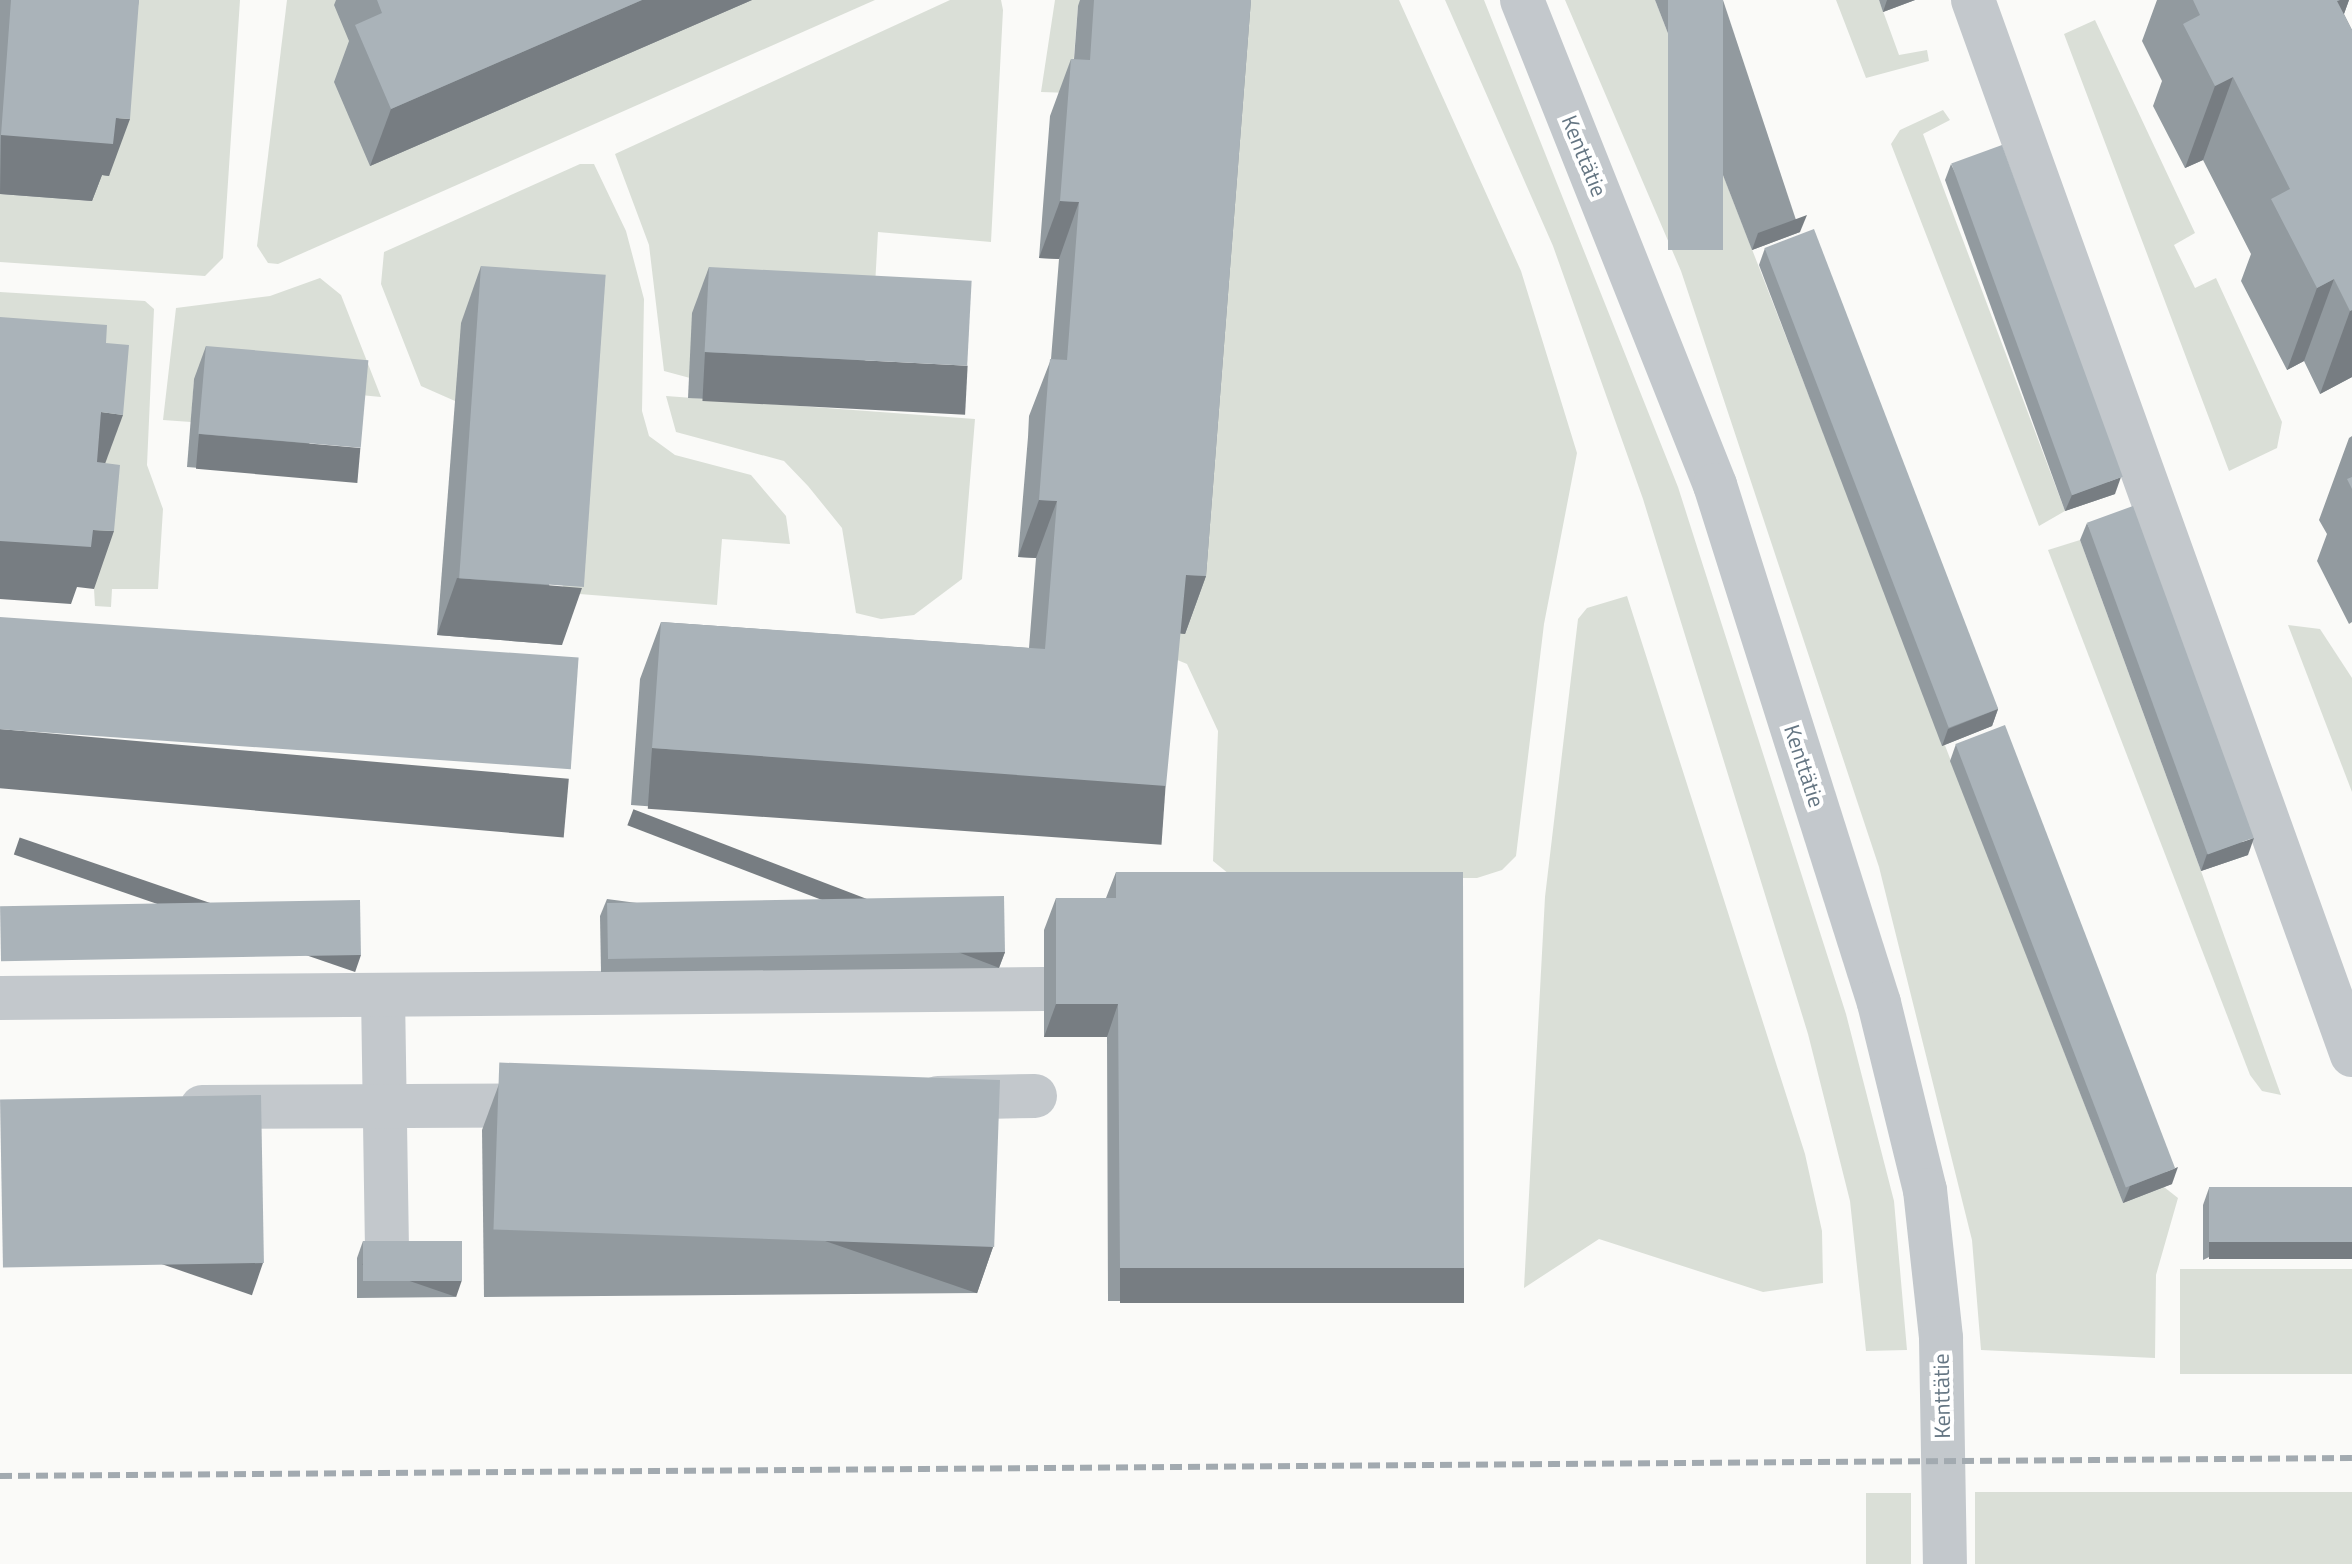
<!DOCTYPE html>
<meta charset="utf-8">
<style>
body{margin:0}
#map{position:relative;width:2352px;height:1564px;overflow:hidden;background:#fafaf8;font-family:"Titillium Web",sans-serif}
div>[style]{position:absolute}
.green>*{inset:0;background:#dadfd7;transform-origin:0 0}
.minor>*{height:44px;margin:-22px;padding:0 22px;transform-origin:22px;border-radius:22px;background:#c3c8cc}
.rail>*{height:6px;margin-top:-3px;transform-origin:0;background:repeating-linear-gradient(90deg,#a2aab0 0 12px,transparent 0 18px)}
.wall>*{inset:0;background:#929a9f}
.shaded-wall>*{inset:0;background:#777d82;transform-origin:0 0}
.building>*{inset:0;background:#aab3b9;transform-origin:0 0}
span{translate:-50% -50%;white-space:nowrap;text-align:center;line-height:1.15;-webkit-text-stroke:8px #fff;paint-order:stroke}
.street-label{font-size:22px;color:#657683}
</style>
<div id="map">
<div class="green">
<i style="clip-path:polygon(123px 0,240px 0,223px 258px,205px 276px,0 262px,0 194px,92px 201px)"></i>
<i style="clip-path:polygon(287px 0,875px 0,278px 264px,268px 263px,257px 246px)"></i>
<i style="clip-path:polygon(950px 0,1001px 0,1003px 10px,991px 242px,878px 232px,873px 322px,693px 313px,690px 378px,664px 371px,649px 245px,615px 154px)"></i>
<i style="clip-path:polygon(1055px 0,1399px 0,1521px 271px,1577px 453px,1544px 624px,1516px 856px,1502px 870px,1477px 878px,1341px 878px,1229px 874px,1213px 861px,1218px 731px,1187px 664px,1163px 654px,1165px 632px,1185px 633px,1078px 6px,1071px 93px,1041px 92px)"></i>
<i style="clip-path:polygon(1445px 0,1484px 0,1678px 487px,1846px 1014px,1894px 1201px,1907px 1350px,1866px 1351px,1850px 1201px,1808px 1034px,1643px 499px,1553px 246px)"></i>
<i style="clip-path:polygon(1565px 0,1655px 0,2123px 1203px,2164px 1187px,2178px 1198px,2156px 1275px,2155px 1358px,1981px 1350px,1972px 1240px,1879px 867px,1681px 271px)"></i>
<i style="clip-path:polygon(1836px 0,1879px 0,1899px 55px,1927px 50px,1929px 61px,1866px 78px)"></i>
<i style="clip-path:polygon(2095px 20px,2195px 233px,2174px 245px,2195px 288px,2216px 278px,2282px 422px,2277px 448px,2229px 471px,2064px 34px)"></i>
<i style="clip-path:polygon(1943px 110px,1950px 120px,1923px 134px,2065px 511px,2039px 526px,1891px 144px,1900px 130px)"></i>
<i style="clip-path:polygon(580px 164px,594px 164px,626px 231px,644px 299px,642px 411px,649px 436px,675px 455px,751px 475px,786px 516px,790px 544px,722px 539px,717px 605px,567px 593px,455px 401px,421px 386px,381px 284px,384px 252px)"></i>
<i style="clip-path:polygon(320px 278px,341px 295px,381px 397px,194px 379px,191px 422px,163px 420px,176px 308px,270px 296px)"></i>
<i style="clip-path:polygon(0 292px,145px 301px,154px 309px,147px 465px,163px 509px,158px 589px,112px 589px,111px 607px,95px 606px,94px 589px,0 376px)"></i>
<i style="clip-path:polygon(666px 396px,975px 419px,962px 579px,914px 615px,881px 619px,856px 613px,842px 528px,808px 486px,784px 461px,676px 432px)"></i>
<i style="clip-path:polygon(2080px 540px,2201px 871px,2281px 1095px,2262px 1091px,2250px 1075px,2048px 550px)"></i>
<i style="clip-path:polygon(1627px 596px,1805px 1154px,1822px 1231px,1823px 1283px,1763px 1292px,1599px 1239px,1524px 1288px,1545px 897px,1578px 619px,1587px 608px)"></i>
<i style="clip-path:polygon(2288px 625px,2320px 629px,2352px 678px,2352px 792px)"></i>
<i style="left:2352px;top:1269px;width:105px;height:172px;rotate:90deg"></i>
<i style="left:2352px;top:1492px;width:72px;height:377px;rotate:90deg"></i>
<i style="left:1866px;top:1493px;width:45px;height:71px"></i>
</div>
<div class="minor">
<i style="left:1522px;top:0;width:522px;rotate:68.3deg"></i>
<i style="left:1715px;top:485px;width:543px;rotate:72.43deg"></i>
<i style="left:1879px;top:1003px;width:193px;rotate:76.2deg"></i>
<i style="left:1925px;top:1190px;width:149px;rotate:83.8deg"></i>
<i style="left:1941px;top:1338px;width:226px;rotate:89deg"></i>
<i style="left:1973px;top:0;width:1121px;rotate:70.24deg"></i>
<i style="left:383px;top:995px;width:249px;rotate:89.1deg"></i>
<i style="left:0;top:998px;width:1044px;rotate:-0.49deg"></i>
<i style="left:938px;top:1098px;width:97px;rotate:-1.2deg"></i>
<i style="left:202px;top:1107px;width:348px;rotate:-0.3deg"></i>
</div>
<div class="rail">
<i style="left:0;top:1476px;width:2352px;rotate:-0.44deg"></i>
</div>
<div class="wall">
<i style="clip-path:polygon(0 0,139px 0,109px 176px,102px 175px,92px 201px,0 194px)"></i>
<i style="clip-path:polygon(336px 0,752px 0,370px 166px,334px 82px,349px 41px,334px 5px)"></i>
<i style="clip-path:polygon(1080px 0,1251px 0,1206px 576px,1185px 634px,1180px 633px,1145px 843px,631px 805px,640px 679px,661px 622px,1029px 648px,1036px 558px,1018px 557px,1028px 437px,1029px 416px,1051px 359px,1059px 259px,1039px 258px,1050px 116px,1071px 59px,1074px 59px,1078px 6px)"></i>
<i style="clip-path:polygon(1655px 0,1723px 0,1800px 232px,1752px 250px)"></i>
<i style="clip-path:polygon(1879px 0,1915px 0,1883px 12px)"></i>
<i style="clip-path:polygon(2157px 0,2349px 0,2344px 14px,2352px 30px,2352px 377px,2320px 394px,2304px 361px,2287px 370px,2241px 281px,2251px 254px,2203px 160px,2185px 168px,2153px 106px,2162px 81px,2142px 41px)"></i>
<i style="clip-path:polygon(1951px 164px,2115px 494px,2065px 511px,1945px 180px)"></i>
<i style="clip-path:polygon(1765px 248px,1998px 709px,1992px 726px,1942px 746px,1759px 265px)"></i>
<i style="clip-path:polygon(481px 266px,562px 645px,437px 635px,461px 323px)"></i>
<i style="clip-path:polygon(709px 267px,951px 412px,688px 398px,692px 313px)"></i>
<i style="clip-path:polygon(206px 346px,348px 480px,187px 467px,194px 379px)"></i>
<i style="clip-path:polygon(2352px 436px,2352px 622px,2349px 624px,2317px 561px,2327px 534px,2319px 520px,2349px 438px)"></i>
<i style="clip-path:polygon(2087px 523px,2248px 855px,2201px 871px,2080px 540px)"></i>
<i style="clip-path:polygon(1956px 744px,2172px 1184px,2123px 1203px,1950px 761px)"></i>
<i style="clip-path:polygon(1116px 872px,1453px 1300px,1108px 1301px,1107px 1037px,1044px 1037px,1044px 930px,1056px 898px,1106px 898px)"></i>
<i style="clip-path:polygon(607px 899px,1005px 952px,999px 968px,601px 972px,600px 916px)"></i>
<i style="clip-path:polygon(499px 1084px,993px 1247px,977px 1293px,484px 1297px,482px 1130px)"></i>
<i style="clip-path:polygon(2352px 1187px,2203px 1260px,2203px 1205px,2209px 1188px)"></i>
<i style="clip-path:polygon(363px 1241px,456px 1297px,357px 1298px,357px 1258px)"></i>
</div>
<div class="shaded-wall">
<i style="clip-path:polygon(642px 0,752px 0,370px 166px,391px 109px)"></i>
<i style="clip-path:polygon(1887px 0,1915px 0,1883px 12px)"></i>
<i style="clip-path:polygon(2340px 0,2349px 0,2321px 77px,2337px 1px)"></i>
<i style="clip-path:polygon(2233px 77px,2203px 160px,2185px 168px,2215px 86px)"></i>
<i style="clip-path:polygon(116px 118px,130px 119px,109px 176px,102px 175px,92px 201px,0 194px,1px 135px)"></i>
<i style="clip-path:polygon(1060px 201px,1079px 202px,1059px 259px,1039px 258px)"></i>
<i style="clip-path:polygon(1807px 215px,1800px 232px,1752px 250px,1758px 233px)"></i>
<i style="clip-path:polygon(2334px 279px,2304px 361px,2287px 370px,2317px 288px)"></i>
<i style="clip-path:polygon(2352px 310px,2352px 377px,2320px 394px,2350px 311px)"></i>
<i style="left:705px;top:352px;width:263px;height:49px;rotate:3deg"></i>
<i style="clip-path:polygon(101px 412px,123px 415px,102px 472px,80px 469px)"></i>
<i style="left:199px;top:434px;width:162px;height:35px;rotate:5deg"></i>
<i style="clip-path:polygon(2121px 477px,2115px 494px,2065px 511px,2072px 495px)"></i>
<i style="clip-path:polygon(1039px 500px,1057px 501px,1036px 558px,1018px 557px)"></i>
<i style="clip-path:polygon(93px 530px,114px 531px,94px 589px,77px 587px,71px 604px,0 599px,0 541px)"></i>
<i style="clip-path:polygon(1186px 575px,1206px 576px,1185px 634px,1165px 632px)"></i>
<i style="clip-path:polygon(457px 578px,582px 588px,562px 645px,437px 635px)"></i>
<i style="clip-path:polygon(1998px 709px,1992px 726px,1942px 746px,1948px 729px)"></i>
<i style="left:0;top:729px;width:571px;height:59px;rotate:5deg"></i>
<i style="left:652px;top:748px;width:515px;height:61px;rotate:4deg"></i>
<i style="clip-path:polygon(2254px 838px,2248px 855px,2201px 871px,2207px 854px)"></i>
<i style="left:1005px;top:952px;width:17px;height:398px;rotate:111deg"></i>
<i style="left:361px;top:955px;width:18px;height:361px;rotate:109deg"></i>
<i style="clip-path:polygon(1056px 1004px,1118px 1004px,1107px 1037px,1044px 1037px)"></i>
<i style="clip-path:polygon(2178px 1167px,2172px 1184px,2123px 1203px,2130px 1186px)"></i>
<i style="left:2352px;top:1242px;width:17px;height:143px;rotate:90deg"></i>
<i style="left:993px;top:1247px;width:49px;height:492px;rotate:109deg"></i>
<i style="left:263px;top:1263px;width:34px;height:263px;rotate:109deg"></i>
<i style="left:1120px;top:1268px;width:344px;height:35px"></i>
<i style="left:462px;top:1280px;width:18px;height:99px;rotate:109deg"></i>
</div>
<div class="building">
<i style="clip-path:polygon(11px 0,139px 0,130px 119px,116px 118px,113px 144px,1px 135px)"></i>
<i style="clip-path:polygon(377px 0,642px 0,391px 109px,355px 25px,382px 13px)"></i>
<i style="clip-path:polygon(1094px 0,1251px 0,1206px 576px,1186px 575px,1166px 786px,652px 748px,661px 622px,1045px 649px,1057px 501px,1039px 500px,1048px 380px,1050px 359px,1067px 360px,1079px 202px,1060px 201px,1071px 59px,1090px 60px)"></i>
<i style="left:1668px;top:0;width:55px;height:250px"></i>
<i style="clip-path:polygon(2193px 0,2340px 0,2337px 1px,2352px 30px,2352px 310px,2350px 311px,2334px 279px,2317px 288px,2271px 199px,2290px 189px,2233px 77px,2215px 86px,2183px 24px,2200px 15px)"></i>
<i style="left:2002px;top:145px;width:353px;height:54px;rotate:70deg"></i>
<i style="left:1814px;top:229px;width:514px;height:53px;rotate:69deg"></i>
<i style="left:481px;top:266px;width:125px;height:313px;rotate:4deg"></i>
<i style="left:709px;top:267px;width:263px;height:85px;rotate:3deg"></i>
<i style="clip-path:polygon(0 317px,107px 325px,106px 343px,129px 345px,123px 415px,101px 412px,97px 462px,120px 465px,114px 531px,93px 530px,91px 547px,0 541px)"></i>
<i style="left:206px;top:346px;width:163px;height:88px;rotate:5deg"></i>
<i style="clip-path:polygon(2352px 477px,2352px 489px,2347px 479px)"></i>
<i style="left:2133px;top:506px;width:353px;height:49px;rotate:70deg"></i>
<i style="left:0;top:617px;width:580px;height:112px;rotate:4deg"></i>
<i style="left:2005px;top:725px;width:475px;height:53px;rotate:69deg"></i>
<i style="clip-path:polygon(1116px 872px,1463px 872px,1464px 1268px,1120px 1268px,1118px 1004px,1056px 1004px,1056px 898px,1116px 898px)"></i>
<i style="left:1004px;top:896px;width:56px;height:397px;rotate:89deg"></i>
<i style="left:360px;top:900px;width:55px;height:360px;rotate:89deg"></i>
<i style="left:1000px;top:1080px;width:167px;height:501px;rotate:92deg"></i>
<i style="left:261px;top:1095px;width:168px;height:261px;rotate:89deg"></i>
<i style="left:2352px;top:1187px;width:55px;height:143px;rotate:90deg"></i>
<i style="left:363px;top:1241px;width:99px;height:40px"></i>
</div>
<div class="street-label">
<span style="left:1584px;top:156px;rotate:68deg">Kenttätie</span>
<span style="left:1804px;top:766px;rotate:72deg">Kenttätie</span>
<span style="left:1942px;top:1396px;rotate:-91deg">Kenttätie</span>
</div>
</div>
